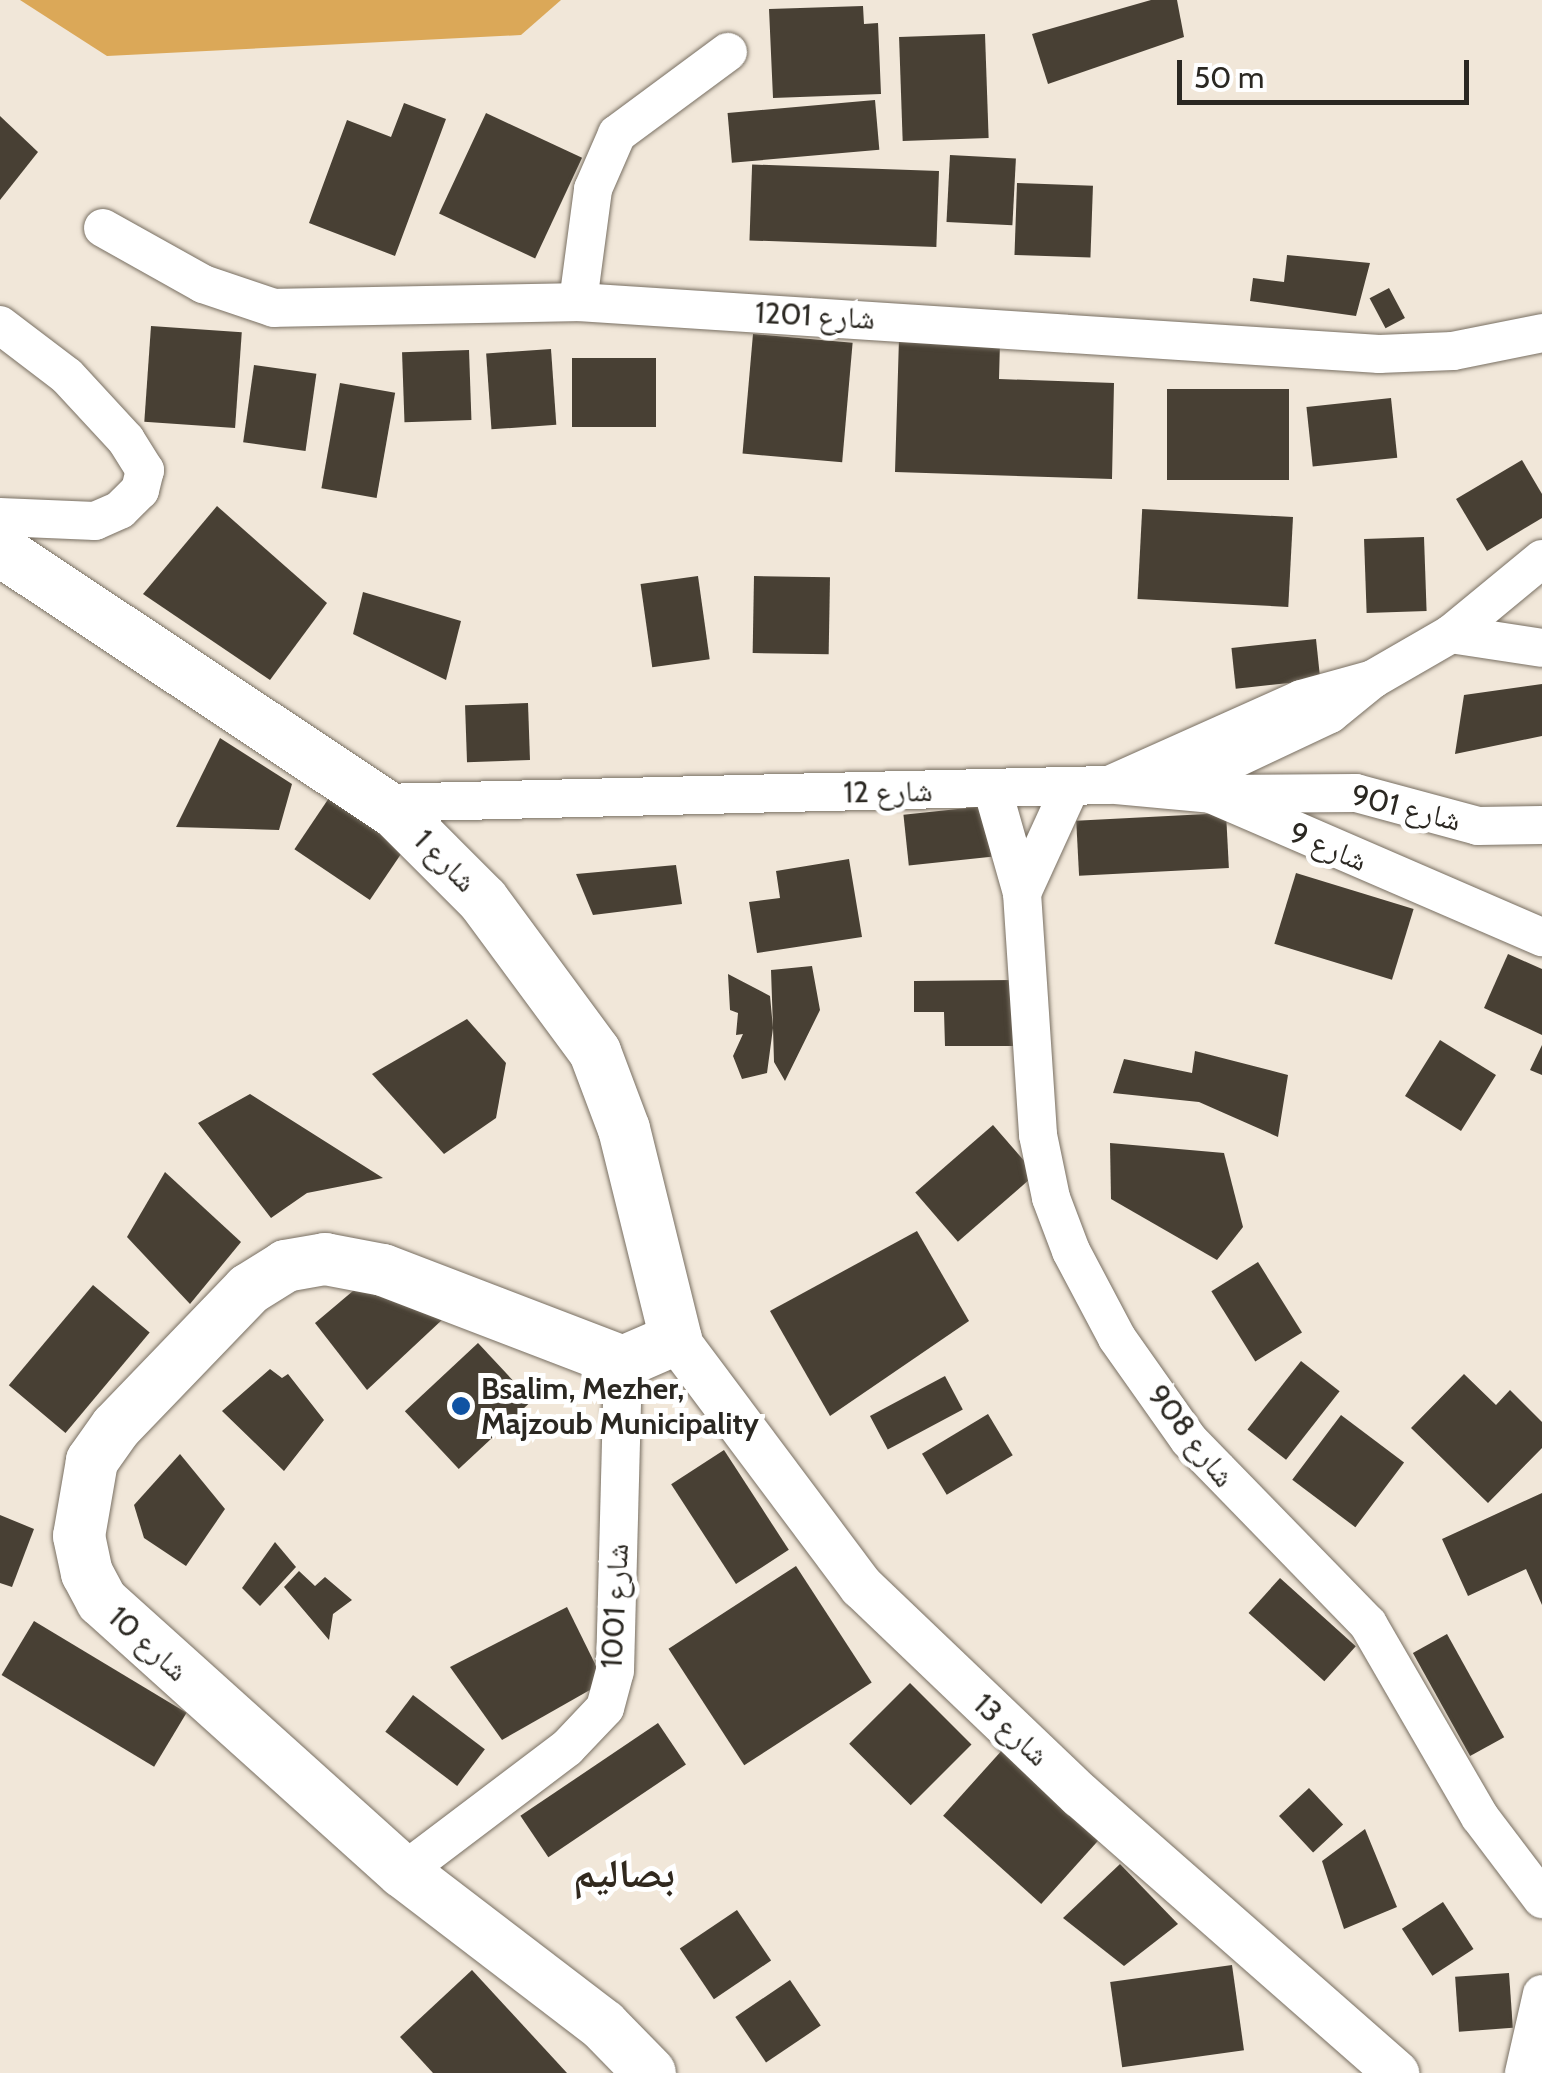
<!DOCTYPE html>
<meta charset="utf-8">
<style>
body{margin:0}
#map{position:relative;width:1542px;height:2073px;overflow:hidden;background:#f1e7d9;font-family:Cabin,"Noto Naskh Arabic",sans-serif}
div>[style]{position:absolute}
.forest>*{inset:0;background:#dba858}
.building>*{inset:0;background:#484034;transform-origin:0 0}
.roads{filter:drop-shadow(0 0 2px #786f62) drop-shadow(0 0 2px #786f62)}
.minor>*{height:38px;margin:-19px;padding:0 19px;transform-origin:19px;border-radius:19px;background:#fff}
.tertiary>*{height:45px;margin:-22.5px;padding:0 22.5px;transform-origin:22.5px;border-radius:22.5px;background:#fff}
.secondary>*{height:52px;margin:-26px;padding:0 26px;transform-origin:26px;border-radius:26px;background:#fff}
.dots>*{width:28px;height:28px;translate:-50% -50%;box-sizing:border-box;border:5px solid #fff;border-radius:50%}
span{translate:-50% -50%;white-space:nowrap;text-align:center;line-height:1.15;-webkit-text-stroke:10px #fff;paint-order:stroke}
.street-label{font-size:30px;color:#2b2822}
.poi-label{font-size:30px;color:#2b2822;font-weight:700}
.left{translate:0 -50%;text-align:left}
.district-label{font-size:40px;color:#31291e;font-weight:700}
.scale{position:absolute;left:1177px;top:60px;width:292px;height:45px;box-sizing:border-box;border:5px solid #2b2822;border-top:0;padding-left:12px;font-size:30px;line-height:35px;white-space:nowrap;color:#2b2822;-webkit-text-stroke:8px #fff;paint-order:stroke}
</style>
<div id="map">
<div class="forest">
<i style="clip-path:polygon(20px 0,561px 0,521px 35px,107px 56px)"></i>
</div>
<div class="building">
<i style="clip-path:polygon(1151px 0,1177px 0,1184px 37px,1048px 84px,1032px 34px)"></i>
<i style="clip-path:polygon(863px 6px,864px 24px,878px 23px,881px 94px,773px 98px,769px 9px)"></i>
<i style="left:985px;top:34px;width:104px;height:86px;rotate:88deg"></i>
<i style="left:875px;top:100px;width:50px;height:148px;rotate:85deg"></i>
<i style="clip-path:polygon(404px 103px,446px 119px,395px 256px,309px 223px,347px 120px,391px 137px)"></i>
<i style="left:486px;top:113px;width:106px;height:111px;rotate:25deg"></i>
<i style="clip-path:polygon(0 116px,38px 152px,0 200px)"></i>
<i style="left:950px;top:155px;width:66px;height:67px;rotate:3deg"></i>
<i style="left:939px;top:171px;width:76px;height:187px;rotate:92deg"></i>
<i style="left:1017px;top:183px;width:76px;height:72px;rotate:2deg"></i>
<i style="clip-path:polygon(1287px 255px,1370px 263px,1356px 316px,1250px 301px,1253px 278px,1284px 282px)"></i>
<i style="left:1389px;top:288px;width:34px;height:22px;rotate:62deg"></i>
<i style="left:151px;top:326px;width:91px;height:96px;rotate:4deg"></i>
<i style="left:753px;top:334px;width:100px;height:120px;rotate:5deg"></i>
<i style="clip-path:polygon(899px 338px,1000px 342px,999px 379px,1114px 383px,1112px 479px,895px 472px)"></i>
<i style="left:551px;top:349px;width:76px;height:65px;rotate:86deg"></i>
<i style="left:469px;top:350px;width:70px;height:67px;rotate:88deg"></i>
<i style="left:572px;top:358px;width:84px;height:69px"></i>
<i style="left:254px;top:365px;width:63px;height:78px;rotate:8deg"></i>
<i style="left:340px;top:383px;width:56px;height:107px;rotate:10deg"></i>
<i style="left:1167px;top:389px;width:122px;height:91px"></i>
<i style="left:1391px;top:398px;width:60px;height:85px;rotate:84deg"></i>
<i style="clip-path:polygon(1522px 460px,1542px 494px,1542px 518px,1487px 551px,1456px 499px)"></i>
<i style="clip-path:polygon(217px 506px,327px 603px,270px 680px,143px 594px)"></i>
<i style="left:1293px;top:517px;width:90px;height:151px;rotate:93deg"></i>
<i style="left:1424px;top:537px;width:74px;height:60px;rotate:88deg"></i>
<i style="left:698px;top:576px;width:84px;height:58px;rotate:82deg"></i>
<i style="left:754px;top:576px;width:76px;height:77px;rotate:1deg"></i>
<i style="clip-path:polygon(363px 592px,461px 621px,446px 680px,353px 634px)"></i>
<i style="left:1316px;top:639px;width:41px;height:85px;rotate:84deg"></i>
<i style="clip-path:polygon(1542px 684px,1542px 736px,1455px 754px,1464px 695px)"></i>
<i style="left:528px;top:703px;width:57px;height:63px;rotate:88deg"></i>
<i style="clip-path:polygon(220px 738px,292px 784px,279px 830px,176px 827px)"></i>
<i style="left:333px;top:792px;width:91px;height:69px;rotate:34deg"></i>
<i style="left:986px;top:806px;width:51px;height:83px;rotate:84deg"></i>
<i style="left:1226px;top:813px;width:55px;height:150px;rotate:87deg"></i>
<i style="clip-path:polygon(849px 859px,862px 937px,757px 953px,749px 902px,780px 898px,776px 871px)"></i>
<i style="clip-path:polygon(676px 865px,682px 904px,593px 915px,576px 874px)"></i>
<i style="left:1296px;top:873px;width:123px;height:74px;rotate:17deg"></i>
<i style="clip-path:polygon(1508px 954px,1542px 969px,1542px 1035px,1484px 1008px)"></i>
<i style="clip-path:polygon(812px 966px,820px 1010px,785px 1081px,774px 1062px,773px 1028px,767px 1073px,742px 1079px,733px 1056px,743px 1034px,736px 1035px,738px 1013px,730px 1010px,728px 974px,770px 996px,773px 1028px,771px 970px)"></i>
<i style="clip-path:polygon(1014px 980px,1014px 1046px,945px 1046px,944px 1012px,914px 1012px,914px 981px)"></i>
<i style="clip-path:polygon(467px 1019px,506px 1063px,496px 1118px,444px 1154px,372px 1074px)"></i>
<i style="left:1440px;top:1040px;width:66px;height:66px;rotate:32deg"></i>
<i style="clip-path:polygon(1542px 1045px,1542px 1075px,1530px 1070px)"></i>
<i style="clip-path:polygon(1195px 1051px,1288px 1075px,1278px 1137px,1199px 1102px,1113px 1093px,1124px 1059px,1192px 1073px)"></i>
<i style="clip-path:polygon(250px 1094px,383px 1178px,307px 1193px,271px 1218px,198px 1123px)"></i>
<i style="left:993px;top:1125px;width:65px;height:103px;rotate:49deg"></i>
<i style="clip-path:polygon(1110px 1143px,1224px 1153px,1243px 1227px,1217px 1260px,1111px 1199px)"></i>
<i style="clip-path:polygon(165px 1172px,241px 1242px,190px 1304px,127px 1237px)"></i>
<i style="clip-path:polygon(917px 1231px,969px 1321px,830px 1416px,770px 1311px)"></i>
<i style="left:1258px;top:1262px;width:83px;height:55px;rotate:58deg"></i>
<i style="clip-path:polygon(366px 1280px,443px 1319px,367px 1390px,315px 1323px)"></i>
<i style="left:93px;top:1285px;width:74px;height:131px;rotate:40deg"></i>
<i style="left:478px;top:1343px;width:79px;height:100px;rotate:47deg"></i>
<i style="left:1301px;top:1361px;width:49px;height:87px;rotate:38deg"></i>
<i style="clip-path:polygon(270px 1369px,282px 1378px,288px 1374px,324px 1420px,284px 1471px,222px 1411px)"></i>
<i style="clip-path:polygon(1464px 1374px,1496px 1405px,1510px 1390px,1542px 1422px,1542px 1448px,1488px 1503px,1411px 1428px)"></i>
<i style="left:945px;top:1376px;width:38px;height:85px;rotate:62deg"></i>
<i style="left:988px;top:1414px;width:48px;height:77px;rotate:59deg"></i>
<i style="left:1341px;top:1415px;width:79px;height:81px;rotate:37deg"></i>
<i style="left:724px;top:1450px;width:119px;height:63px;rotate:57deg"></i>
<i style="clip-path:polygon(180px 1454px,225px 1509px,186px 1566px,144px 1538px,134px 1505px)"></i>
<i style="clip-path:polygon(1542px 1493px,1542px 1605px,1526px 1569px,1468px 1596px,1442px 1539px)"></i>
<i style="clip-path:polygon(0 1515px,34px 1529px,12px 1587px,0 1583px)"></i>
<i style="clip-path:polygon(275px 1542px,296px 1567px,260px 1606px,242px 1588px)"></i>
<i style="left:796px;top:1566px;width:139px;height:152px;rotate:57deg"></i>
<i style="clip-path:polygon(299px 1571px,315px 1586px,325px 1577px,352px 1600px,333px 1614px,329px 1640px,284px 1587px)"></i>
<i style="left:1280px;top:1578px;width:102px;height:47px;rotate:42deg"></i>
<i style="clip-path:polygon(567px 1607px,604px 1682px,502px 1740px,450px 1667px)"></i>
<i style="left:34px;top:1621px;width:178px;height:63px;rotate:31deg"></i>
<i style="left:1447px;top:1634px;width:118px;height:39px;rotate:61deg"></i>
<i style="left:910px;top:1683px;width:87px;height:86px;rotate:45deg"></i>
<i style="left:413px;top:1695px;width:90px;height:46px;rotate:37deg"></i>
<i style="left:658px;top:1723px;width:50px;height:166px;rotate:56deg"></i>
<i style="left:1004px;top:1748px;width:132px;height:91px;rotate:42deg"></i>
<i style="left:1309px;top:1788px;width:50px;height:41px;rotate:47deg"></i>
<i style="clip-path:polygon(1365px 1829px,1397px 1907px,1344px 1929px,1322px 1861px)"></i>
<i style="clip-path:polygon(1120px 1864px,1178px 1924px,1124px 1966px,1063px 1918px)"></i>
<i style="left:1443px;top:1902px;width:56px;height:49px;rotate:57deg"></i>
<i style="left:737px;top:1910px;width:61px;height:69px;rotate:56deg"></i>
<i style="left:1232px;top:1965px;width:86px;height:123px;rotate:82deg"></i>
<i style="clip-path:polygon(472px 1970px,567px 2073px,433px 2073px,400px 2037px)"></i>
<i style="left:1509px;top:1973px;width:55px;height:54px;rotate:86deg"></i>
<i style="left:790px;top:1980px;width:55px;height:66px;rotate:56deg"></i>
</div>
<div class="roads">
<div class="minor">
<i style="left:103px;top:228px;width:115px;rotate:29.2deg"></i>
<i style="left:203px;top:284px;width:75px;rotate:18.7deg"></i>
<i style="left:274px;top:308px;width:304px;rotate:-1.1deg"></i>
<i style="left:578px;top:302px;width:803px;rotate:3.71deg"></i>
<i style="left:1379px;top:354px;width:74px;rotate:-2.3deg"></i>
<i style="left:1453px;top:351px;width:91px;rotate:-11.4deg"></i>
<i style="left:578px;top:302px;width:114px;rotate:-82.4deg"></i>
<i style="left:593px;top:189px;width:60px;rotate:-66.4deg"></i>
<i style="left:617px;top:134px;width:138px;rotate:-36.5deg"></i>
<i style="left:0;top:325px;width:84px;rotate:37.3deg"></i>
<i style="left:67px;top:376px;width:87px;rotate:47.3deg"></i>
<i style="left:126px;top:440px;width:36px;rotate:58deg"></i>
<i style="left:145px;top:470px;width:21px;rotate:104deg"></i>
<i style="left:140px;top:490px;width:28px;rotate:135deg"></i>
<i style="left:120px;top:510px;width:27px;rotate:156deg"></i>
<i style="left:95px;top:521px;width:95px;rotate:-177.6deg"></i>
<i style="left:1451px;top:634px;width:92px;rotate:8.7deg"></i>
<i style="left:1169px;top:780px;width:59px;rotate:-16.6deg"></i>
<i style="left:1226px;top:763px;width:115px;rotate:-25.2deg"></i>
<i style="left:1330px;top:714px;width:55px;rotate:-39.1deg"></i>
<i style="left:1373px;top:679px;width:90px;rotate:-30deg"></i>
<i style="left:1451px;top:634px;width:118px;rotate:-39.5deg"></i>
<i style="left:1116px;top:785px;width:95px;rotate:5.4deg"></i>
<i style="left:1211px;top:794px;width:361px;rotate:23.4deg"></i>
<i style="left:993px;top:791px;width:106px;rotate:74.1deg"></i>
<i style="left:1022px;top:893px;width:243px;rotate:86.2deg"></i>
<i style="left:1038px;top:1135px;width:64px;rotate:78.3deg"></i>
<i style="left:1051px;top:1198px;width:57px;rotate:69.3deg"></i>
<i style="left:1071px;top:1251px;width:98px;rotate:62.1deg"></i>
<i style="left:1117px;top:1338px;width:125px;rotate:54.8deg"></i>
<i style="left:1189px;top:1440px;width:257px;rotate:45.8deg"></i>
<i style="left:1368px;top:1624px;width:223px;rotate:59.9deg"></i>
<i style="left:1480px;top:1817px;width:103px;rotate:52.9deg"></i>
<i style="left:1219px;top:794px;width:137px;rotate:-0.4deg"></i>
<i style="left:1356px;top:793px;width:126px;rotate:15.1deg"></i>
<i style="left:1478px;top:826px;width:64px;rotate:-0.9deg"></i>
<i style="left:381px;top:803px;width:728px;rotate:-1.42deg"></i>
<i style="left:1109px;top:785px;width:210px;rotate:-24.1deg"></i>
<i style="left:1301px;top:699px;width:75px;rotate:-15.5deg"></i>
<i style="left:1022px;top:893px;width:115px;rotate:-65.4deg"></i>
<i style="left:403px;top:1872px;width:206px;rotate:-37.1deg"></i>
<i style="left:567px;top:1748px;width:55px;rotate:-46.5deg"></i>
<i style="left:605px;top:1708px;width:38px;rotate:-75deg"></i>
<i style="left:615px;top:1671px;width:309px;rotate:-88.5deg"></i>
<i style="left:1524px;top:2073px;width:81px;rotate:-77.2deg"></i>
</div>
<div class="tertiary">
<i style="left:676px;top:1339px;width:309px;rotate:53.2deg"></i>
<i style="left:861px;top:1586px;width:303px;rotate:43.7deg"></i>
<i style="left:1080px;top:1795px;width:421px;rotate:41.3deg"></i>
</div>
<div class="secondary">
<i style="left:0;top:550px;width:474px;rotate:33.6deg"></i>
<i style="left:395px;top:812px;width:124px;rotate:45deg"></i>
<i style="left:483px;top:900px;width:189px;rotate:53.6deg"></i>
<i style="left:595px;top:1052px;width:82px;rotate:69.4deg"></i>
<i style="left:624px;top:1129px;width:216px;rotate:76.1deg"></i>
<i style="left:676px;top:1339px;width:58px;rotate:156.5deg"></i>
<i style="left:623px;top:1362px;width:257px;rotate:-159deg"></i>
<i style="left:383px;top:1270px;width:59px;rotate:-169.3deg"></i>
<i style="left:325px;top:1259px;width:40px;rotate:170deg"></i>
<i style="left:286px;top:1266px;width:44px;rotate:148.1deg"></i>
<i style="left:249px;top:1289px;width:192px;rotate:133.9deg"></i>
<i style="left:116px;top:1427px;width:42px;rotate:125.2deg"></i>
<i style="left:92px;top:1461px;width:76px;rotate:99.8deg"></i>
<i style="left:79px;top:1536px;width:38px;rotate:78deg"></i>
<i style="left:87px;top:1573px;width:32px;rotate:62deg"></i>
<i style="left:102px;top:1601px;width:405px;rotate:42deg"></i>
<i style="left:403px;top:1872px;width:252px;rotate:37.4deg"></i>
<i style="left:603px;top:2025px;width:67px;rotate:45.6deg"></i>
</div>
</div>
<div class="dots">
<i style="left:461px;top:1406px;background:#1053a3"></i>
</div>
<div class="street-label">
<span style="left:815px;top:316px;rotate:3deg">شارع 1201</span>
<span style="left:888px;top:792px;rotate:-1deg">شارع 12</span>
<span style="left:1406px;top:808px;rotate:14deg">شارع 901</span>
<span style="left:1328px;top:847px;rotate:23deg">شارع 9</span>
<span style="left:445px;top:861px;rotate:45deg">شارع 1</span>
<span style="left:1191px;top:1436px;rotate:52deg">شارع 908</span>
<span style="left:615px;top:1606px;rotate:-87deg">شارع 1001</span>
<span style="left:148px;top:1644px;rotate:42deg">شارع 10</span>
<span style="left:1011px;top:1730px;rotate:43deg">شارع 13</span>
</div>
<div class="poi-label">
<span class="left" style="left:481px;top:1406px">Bsalim, Mezher,<br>Majzoub Municipality</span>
</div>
<div class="district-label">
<span style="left:624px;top:1873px">بصاليم</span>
</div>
<div class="scale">50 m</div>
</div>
